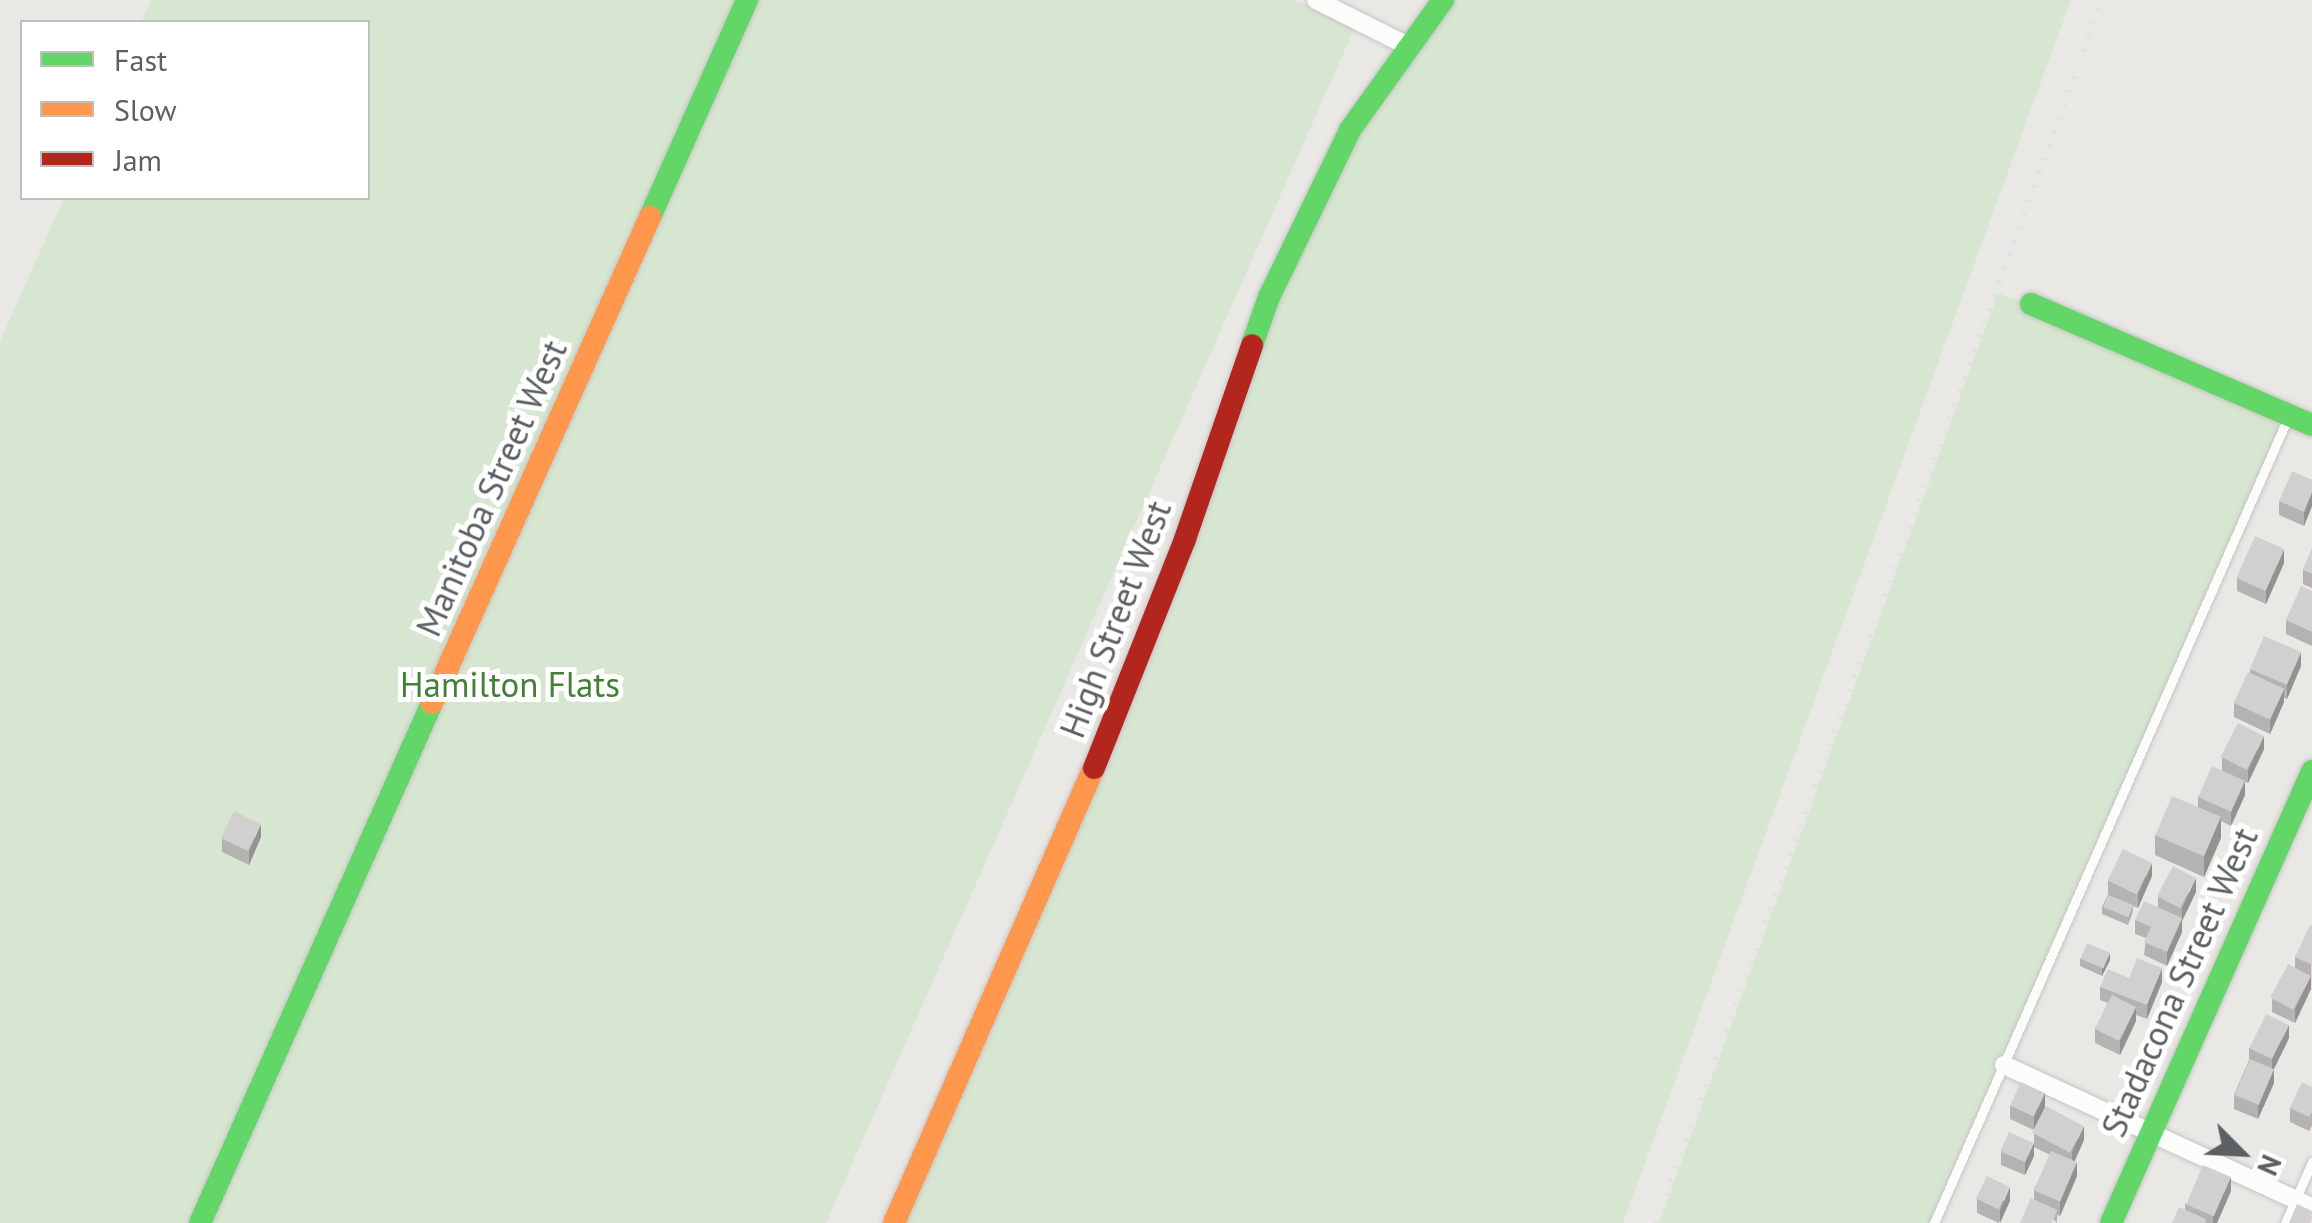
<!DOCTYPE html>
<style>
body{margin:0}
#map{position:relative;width:2312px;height:1223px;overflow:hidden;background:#eae8e5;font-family:"PT Sans",sans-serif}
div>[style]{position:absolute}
.green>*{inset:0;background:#d7e6d0}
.roads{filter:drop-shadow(0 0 2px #c5c5c5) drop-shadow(0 0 2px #c5c5c5)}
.lane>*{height:9px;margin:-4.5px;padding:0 4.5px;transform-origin:4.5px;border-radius:4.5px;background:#fcfcfb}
.street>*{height:18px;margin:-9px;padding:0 9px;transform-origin:9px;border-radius:9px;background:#fcfcfb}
.fast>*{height:22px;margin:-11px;padding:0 11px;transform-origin:11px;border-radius:11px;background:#63d668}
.slow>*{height:22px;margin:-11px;padding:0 11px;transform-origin:11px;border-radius:11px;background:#ff974d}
.jam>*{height:22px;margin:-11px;padding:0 11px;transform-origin:11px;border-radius:11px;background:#b3261e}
.rail>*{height:6px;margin-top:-3px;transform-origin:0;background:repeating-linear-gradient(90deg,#e2e1e2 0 2.5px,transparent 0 14.5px)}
.wall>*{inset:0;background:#b5b3b2}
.shaded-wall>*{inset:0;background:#939291}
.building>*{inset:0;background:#d2d0cf;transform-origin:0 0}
span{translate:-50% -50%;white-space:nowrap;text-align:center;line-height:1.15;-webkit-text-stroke:10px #fff;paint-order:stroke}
.street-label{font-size:35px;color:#5b6063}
.park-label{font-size:35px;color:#438035}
.legend{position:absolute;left:20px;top:20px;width:350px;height:180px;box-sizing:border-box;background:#fff;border:2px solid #bdbfc1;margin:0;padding:12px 18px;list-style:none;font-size:30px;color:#5b6063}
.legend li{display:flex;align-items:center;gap:20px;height:50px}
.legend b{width:50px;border:2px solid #bdbfc1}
.north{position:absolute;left:2192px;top:1103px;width:100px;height:100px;-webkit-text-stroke:8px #fff;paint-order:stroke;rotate:114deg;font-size:28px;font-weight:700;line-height:40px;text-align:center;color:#5b6063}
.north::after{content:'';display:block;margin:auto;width:35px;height:45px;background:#5b6063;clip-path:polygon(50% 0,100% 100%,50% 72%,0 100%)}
</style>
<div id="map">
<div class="green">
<i style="clip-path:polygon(151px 0,1293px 0,1355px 27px,826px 1223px,0 1223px,0 341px,64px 198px,368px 198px,368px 22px,141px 22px)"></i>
<i style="clip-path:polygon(1447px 0,2071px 0,1623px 1223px,898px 1223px,1269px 314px,1352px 132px)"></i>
<i style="clip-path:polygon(1998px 293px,2289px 415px,1934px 1223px,1659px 1223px)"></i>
</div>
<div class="roads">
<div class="lane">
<i style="left:1934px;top:1223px;width:883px;rotate:-66.28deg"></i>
<i style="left:2285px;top:1223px;width:67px;rotate:-66.1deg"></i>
</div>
<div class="street">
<i style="left:1316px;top:0;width:103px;rotate:26.6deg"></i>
<i style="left:2004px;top:1065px;width:339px;rotate:24.8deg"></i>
</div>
<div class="fast">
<i style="left:650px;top:217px;width:238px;rotate:-65.9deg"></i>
<i style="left:2031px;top:304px;width:306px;rotate:23.3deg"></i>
<i style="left:1252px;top:345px;width:51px;rotate:-70.5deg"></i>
<i style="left:1269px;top:297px;width:186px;rotate:-64.1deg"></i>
<i style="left:1350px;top:130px;width:160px;rotate:-54.4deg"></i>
<i style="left:200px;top:1223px;width:569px;rotate:-65.96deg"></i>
<i style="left:2111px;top:1223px;width:495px;rotate:-66deg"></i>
</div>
<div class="slow">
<i style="left:432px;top:703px;width:533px;rotate:-65.84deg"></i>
<i style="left:894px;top:1223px;width:497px;rotate:-66.3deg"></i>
</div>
<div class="jam">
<i style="left:1094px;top:768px;width:246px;rotate:-68.3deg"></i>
<i style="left:1185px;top:539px;width:205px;rotate:-70.9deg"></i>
</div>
</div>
<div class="rail">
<i style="left:1656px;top:1223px;width:1302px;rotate:-69.96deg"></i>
</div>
<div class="wall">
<i style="clip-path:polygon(2312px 480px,2312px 506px,2304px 526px,2279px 515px,2279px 501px)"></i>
<i style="clip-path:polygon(2312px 549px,2312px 588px,2303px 584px,2303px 570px)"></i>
<i style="clip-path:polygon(2284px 563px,2266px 604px,2237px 591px,2237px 578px)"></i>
<i style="clip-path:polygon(2312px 591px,2312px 646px,2286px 634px,2286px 620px)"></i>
<i style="clip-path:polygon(2301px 666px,2287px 699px,2284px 698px,2284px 702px,2270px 734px,2234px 717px,2234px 703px,2250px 673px,2250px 669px)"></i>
<i style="clip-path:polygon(2264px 749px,2248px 783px,2245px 782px,2245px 795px,2231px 826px,2221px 821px,2221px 838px,2204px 877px,2155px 855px,2155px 835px,2198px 807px,2198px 797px,2222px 770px,2222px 757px)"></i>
<i style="clip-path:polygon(261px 837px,249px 865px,222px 852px,222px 838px)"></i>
<i style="clip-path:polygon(2152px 876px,2138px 908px,2133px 906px,2133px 912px,2128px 925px,2102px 914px,2102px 907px,2108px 894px,2108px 881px)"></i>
<i style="clip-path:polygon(2196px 892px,2182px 921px,2182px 932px,2167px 966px,2144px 955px,2146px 938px,2135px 934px,2135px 920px,2158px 907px,2158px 896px)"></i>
<i style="clip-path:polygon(2312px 926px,2311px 989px,2295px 1023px,2272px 1012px,2272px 998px,2295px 968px,2295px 957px)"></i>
<i style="clip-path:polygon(2080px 959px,2110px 960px,2102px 976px,2080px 966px)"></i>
<i style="clip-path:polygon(2129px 978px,2162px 982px,2147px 1019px,2136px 1015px,2136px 1021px,2120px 1055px,2095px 1043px,2095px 1029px,2108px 1003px,2100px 1000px,2100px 987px)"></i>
<i style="clip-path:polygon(2289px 1038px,2274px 1069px,2274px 1083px,2258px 1119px,2234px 1109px,2234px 1095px,2249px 1060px,2249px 1048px)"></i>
<i style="clip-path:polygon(2312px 1087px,2312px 1126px,2309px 1131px,2290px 1122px,2290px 1108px)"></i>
<i style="clip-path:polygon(2010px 1106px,2045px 1107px,2034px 1130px,2010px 1119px)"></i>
<i style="clip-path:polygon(2034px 1133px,2084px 1140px,2075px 1161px,2077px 1176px,2060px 1216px,2057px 1215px,2057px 1223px,2034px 1200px,2034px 1190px,2050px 1155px,2034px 1147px)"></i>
<i style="clip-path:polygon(2001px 1151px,2034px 1156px,2025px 1175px,2001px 1165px)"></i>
<i style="clip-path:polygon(2231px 1191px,2217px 1223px,2172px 1223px,2185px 1210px,2185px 1204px)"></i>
<i style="clip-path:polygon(1977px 1199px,2010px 1201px,1999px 1223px,1977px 1213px)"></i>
</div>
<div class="shaded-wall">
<i style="clip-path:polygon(2312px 492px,2312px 506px,2304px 526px,2304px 512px)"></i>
<i style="clip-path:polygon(2284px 549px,2284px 563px,2266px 604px,2266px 590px)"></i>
<i style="clip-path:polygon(2301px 652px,2301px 666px,2287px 699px,2287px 685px)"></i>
<i style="clip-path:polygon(2284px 689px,2284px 702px,2270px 734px,2270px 720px)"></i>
<i style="clip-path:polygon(2264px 736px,2264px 749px,2248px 783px,2248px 770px)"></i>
<i style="clip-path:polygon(2245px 781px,2245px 795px,2231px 826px,2231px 812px)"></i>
<i style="clip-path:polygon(2221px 817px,2221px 838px,2204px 877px,2204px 856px)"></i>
<i style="clip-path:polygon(261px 824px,261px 837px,249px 865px,249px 851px)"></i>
<i style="clip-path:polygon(2152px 863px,2152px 876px,2138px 908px,2138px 894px)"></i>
<i style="clip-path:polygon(2196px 878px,2196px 892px,2182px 921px,2182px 932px,2167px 966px,2167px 952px,2182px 919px,2182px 908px)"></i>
<i style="clip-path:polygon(2110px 953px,2110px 960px,2102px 976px,2102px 969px)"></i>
<i style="clip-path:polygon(2162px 968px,2162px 982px,2147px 1019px,2147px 1005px)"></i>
<i style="clip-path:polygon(2311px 976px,2311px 989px,2295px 1023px,2295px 1009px)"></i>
<i style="clip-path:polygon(2136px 1007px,2136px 1021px,2120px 1055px,2120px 1041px)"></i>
<i style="clip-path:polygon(2289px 1025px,2289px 1038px,2272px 1073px,2272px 1059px)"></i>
<i style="clip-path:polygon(2274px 1069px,2274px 1083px,2258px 1119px,2258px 1106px)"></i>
<i style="clip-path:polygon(2045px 1093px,2045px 1107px,2034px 1130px,2034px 1116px)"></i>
<i style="clip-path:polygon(2084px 1126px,2084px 1140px,2072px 1166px,2072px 1152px)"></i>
<i style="clip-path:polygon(2034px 1143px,2034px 1156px,2025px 1175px,2025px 1162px)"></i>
<i style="clip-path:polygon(2077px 1162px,2077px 1176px,2060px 1216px,2060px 1202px)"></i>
<i style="clip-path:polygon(2231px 1177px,2231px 1191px,2217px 1223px,2213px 1223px,2213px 1217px)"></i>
<i style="clip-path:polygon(2010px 1187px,2010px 1201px,2000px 1223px,2000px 1210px)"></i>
</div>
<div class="building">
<i style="clip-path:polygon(2292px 471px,2312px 480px,2312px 492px,2304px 512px,2279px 501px)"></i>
<i style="left:2255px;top:536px;width:32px;height:46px;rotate:24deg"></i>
<i style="clip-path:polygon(2312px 549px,2312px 574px,2303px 570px)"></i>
<i style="clip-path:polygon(2301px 586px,2312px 591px,2312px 632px,2286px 620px)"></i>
<i style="left:2264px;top:636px;width:40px;height:36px;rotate:23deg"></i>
<i style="left:2248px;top:672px;width:40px;height:34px;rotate:25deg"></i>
<i style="left:2238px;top:723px;width:29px;height:38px;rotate:27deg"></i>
<i style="left:2212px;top:766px;width:36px;height:34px;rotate:24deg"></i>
<i style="left:2172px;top:796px;width:53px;height:43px;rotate:23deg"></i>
<i style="left:234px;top:811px;width:30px;height:30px;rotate:26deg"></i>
<i style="left:2123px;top:849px;width:32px;height:35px;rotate:26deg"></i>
<i style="left:2173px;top:866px;width:26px;height:34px;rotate:28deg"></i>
<i style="left:2108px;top:895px;width:27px;height:13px;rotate:22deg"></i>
<i style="clip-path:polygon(2144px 901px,2182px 918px,2167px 952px,2144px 942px,2151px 927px,2135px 920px)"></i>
<i style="clip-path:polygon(2310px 925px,2312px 926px,2312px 965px,2295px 957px)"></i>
<i style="left:2087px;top:943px;width:25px;height:17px;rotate:23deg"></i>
<i style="clip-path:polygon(2137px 958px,2162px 968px,2147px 1005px,2100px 987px,2108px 969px,2129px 978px)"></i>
<i style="left:2288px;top:964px;width:26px;height:38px;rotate:28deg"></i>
<i style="left:2112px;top:995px;width:27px;height:38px;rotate:27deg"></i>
<i style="left:2266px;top:1014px;width:25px;height:38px;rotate:26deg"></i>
<i style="left:2250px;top:1059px;width:26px;height:39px;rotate:23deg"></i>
<i style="left:2021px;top:1082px;width:26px;height:26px;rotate:25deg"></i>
<i style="clip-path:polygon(2302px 1082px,2312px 1087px,2312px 1112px,2309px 1117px,2290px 1108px)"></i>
<i style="left:2046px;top:1106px;width:43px;height:30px;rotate:28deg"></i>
<i style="left:2009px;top:1132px;width:27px;height:21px;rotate:24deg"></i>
<i style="left:2051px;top:1151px;width:28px;height:43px;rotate:23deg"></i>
<i style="left:2203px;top:1165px;width:30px;height:43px;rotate:23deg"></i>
<i style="left:1987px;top:1176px;width:25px;height:25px;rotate:26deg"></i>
<i style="clip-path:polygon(2031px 1198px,2057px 1210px,2052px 1223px,2020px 1223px)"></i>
<i style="clip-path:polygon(2297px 1204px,2312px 1211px,2311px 1223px,2289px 1223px)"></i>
<i style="clip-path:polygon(2179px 1207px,2206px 1219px,2205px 1223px,2172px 1223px)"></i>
</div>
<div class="street-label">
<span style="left:491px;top:488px;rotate:-66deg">Manitoba Street West</span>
<span style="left:1115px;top:619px;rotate:-69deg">High Street West</span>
<span style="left:2179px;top:982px;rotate:-66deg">Stadacona Street West</span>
</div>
<div class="park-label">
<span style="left:510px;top:684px">Hamilton Flats</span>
</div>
<ul class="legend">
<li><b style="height:12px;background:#63d668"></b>Fast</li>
<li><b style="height:12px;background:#ff974d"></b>Slow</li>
<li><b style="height:12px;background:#b3261e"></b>Jam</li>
</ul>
<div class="north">N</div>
</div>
